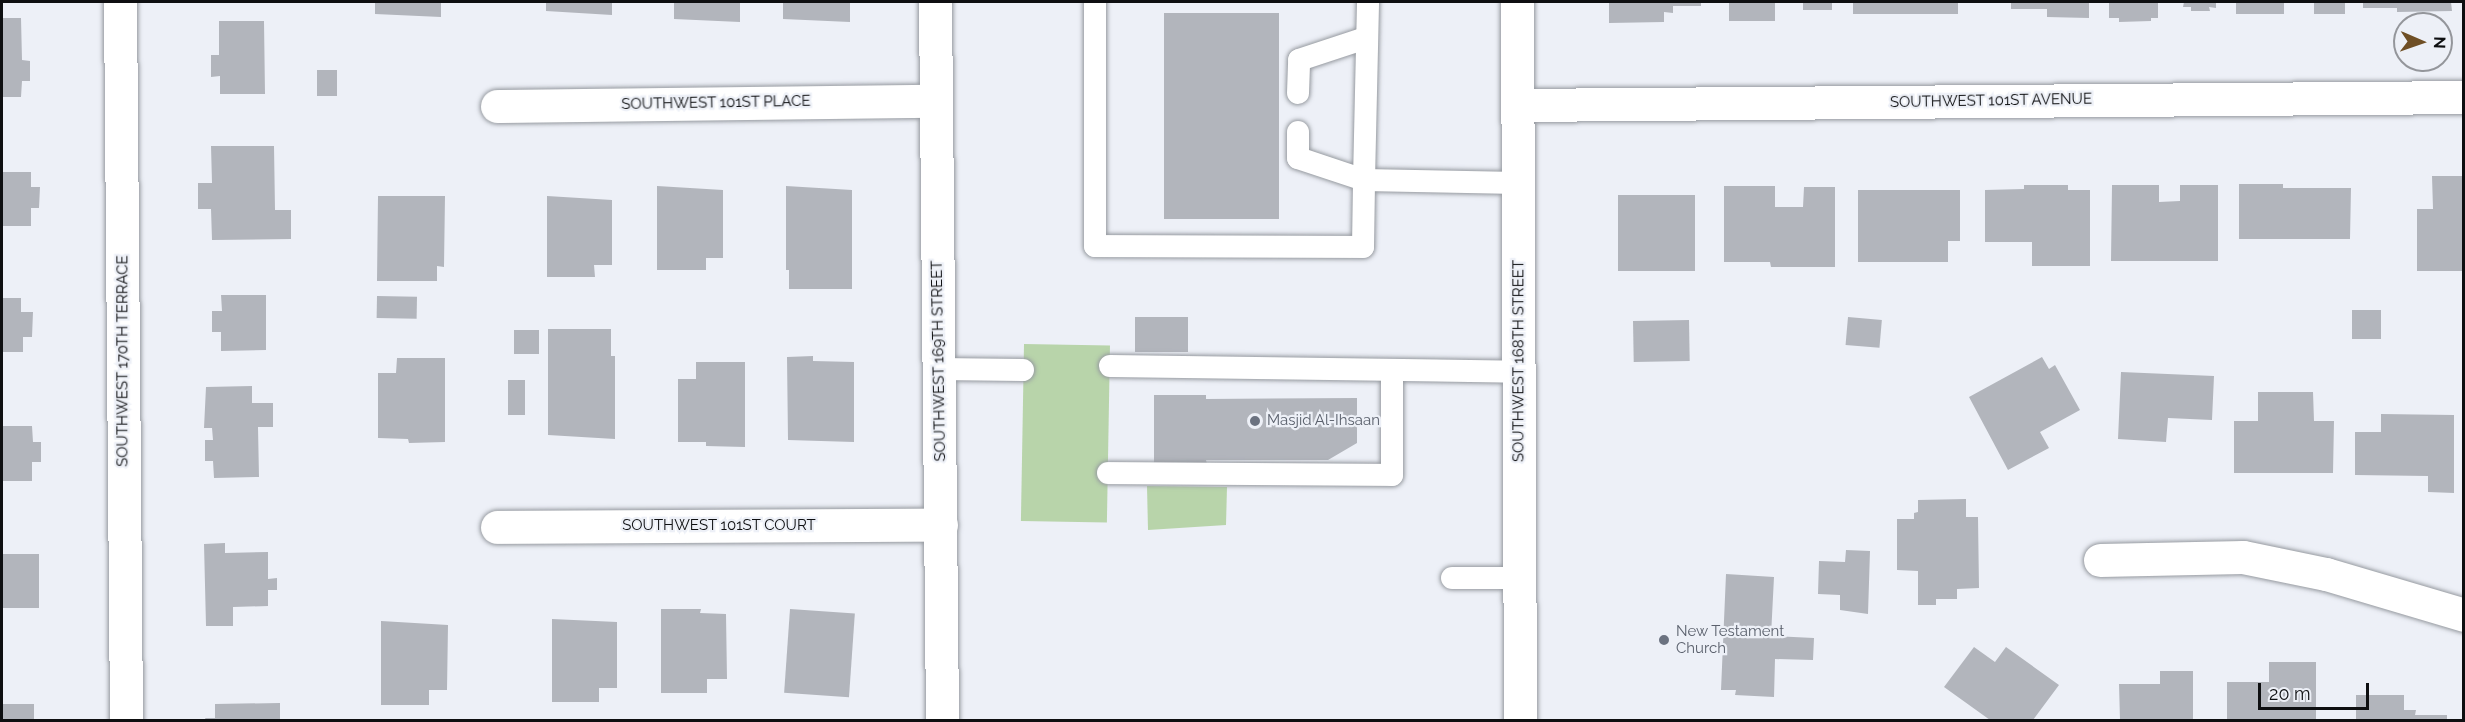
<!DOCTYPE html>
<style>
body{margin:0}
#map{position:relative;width:2465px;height:722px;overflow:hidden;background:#edf0f7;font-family:Raleway,sans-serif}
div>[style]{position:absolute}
.green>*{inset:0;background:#b8d4aa;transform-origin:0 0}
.building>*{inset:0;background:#b2b5bc;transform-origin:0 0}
.roads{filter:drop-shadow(0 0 2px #969aa0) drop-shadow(0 0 2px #969aa0)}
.lane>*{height:22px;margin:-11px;padding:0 11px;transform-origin:11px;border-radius:11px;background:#fff}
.street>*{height:33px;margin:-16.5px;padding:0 16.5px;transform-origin:16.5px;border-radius:16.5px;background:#fff}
.secondary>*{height:33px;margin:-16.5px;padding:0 16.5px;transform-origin:16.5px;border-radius:16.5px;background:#fff}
.dots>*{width:16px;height:16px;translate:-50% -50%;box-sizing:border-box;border:3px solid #edf0f7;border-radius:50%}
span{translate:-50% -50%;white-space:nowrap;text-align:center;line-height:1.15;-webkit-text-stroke:4.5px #edf0f7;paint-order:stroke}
.street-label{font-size:15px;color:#0e0f11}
.worship-label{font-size:15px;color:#5b616d}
.left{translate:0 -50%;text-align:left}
.frame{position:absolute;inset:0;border:3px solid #0e0f11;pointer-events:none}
.north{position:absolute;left:2393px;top:12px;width:60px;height:60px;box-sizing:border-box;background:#edf0f7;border:2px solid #94969b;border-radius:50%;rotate:92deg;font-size:16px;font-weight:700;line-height:24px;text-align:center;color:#0e0f11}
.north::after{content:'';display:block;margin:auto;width:21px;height:27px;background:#6f4f25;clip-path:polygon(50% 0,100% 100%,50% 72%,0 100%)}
.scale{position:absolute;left:2258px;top:683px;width:111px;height:27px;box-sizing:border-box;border:3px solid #0e0f11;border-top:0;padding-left:8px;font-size:18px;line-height:21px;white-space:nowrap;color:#0e0f11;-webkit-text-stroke:4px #edf0f7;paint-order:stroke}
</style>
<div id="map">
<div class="green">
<i style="left:1024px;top:344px;width:86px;height:177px;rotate:1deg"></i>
<i style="clip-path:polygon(1147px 486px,1227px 487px,1226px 525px,1148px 530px)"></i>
</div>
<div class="building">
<i style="clip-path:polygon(375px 2px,441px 2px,441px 17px,375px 14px)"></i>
<i style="clip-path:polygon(546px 2px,612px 2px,612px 15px,546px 11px)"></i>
<i style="clip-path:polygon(674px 2px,740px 2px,740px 22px,674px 19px)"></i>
<i style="clip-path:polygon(783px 2px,850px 2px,850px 22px,783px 19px)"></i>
<i style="clip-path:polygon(1609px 2px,1701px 2px,1701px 6px,1673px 6px,1673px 13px,1664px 12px,1664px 22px,1609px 23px)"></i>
<i style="left:1729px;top:2px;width:46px;height:19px"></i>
<i style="left:1803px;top:2px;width:29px;height:8px"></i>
<i style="left:1853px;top:2px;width:105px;height:12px"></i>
<i style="clip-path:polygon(2011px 2px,2089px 2px,2089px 18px,2047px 17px,2047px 9px,2011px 9px)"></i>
<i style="clip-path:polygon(2109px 2px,2158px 2px,2158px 18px,2151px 18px,2151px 21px,2119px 22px,2119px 18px,2109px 18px)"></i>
<i style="clip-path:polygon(2184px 2px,2216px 2px,2216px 8px,2209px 7px,2210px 11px,2191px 11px,2191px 7px,2183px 7px)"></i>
<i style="left:2236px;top:2px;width:48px;height:12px"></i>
<i style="left:2314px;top:2px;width:31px;height:12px"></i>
<i style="clip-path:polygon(2363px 2px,2451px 2px,2452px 11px,2397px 12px,2397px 8px,2363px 8px)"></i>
<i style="left:1279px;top:13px;width:206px;height:115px;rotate:90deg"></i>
<i style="clip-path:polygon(2px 18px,21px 18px,22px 60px,30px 61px,30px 81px,22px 81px,21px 97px,2px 97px)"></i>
<i style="clip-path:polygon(219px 21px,264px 21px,265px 94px,220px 94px,220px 76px,211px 77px,211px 55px,219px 55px)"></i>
<i style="left:317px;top:70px;width:20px;height:26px"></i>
<i style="clip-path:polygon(211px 146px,274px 146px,275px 210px,291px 210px,291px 239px,212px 240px,211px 209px,198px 209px,198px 183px,212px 183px)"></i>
<i style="clip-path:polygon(2px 172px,31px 172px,31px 187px,40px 187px,39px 208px,31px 208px,31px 226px,2px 226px)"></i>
<i style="clip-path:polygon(2432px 176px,2464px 176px,2464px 271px,2417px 271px,2417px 209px,2433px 209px)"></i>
<i style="clip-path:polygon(2239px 184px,2283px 184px,2283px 188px,2351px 188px,2350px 239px,2239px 239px)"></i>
<i style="clip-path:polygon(2024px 185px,2068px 185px,2068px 190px,2090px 190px,2090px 266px,2032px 266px,2032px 242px,1985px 242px,1985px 190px,2024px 189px)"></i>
<i style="clip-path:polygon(2112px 185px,2159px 185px,2159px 202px,2180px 201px,2180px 185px,2218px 185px,2218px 261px,2111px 261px)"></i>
<i style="clip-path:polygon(657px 186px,723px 190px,723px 258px,706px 258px,706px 270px,657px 270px)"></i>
<i style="clip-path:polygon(786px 186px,852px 190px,852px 289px,789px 289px,789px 270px,786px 270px)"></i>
<i style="clip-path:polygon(1724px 186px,1775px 186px,1775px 207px,1803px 207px,1804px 187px,1835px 187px,1835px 267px,1771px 267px,1770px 262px,1724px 262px)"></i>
<i style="clip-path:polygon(1858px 190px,1960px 190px,1960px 241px,1948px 241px,1948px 262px,1858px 262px)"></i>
<i style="left:1618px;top:195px;width:77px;height:76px"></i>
<i style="clip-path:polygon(378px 196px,445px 196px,444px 267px,437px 266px,437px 281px,377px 281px)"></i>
<i style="clip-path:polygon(547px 196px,612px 200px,612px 265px,594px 265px,595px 277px,547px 277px)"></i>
<i style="clip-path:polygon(221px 295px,266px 295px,266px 350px,221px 351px,221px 332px,212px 332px,212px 311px,222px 311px)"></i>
<i style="left:377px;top:296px;width:40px;height:22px;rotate:1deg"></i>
<i style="clip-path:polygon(2px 298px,21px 298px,21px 312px,33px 312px,32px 337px,23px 337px,23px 352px,2px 352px)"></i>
<i style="left:2352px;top:310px;width:29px;height:29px"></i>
<i style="left:1135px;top:317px;width:53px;height:35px"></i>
<i style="left:1848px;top:317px;width:34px;height:28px;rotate:5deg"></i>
<i style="left:1689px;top:320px;width:41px;height:56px;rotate:89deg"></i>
<i style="clip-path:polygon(548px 329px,611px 329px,611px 356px,615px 356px,615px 439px,548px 435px)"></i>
<i style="left:514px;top:330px;width:25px;height:24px"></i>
<i style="clip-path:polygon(813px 356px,813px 361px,854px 362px,854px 442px,788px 440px,787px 357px)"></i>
<i style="clip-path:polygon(2042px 357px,2049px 369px,2055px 365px,2080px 410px,2040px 432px,2049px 448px,2008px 470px,1969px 397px)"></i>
<i style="clip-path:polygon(397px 358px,445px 358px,445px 442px,409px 443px,408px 439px,378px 438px,378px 373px,396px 373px)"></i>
<i style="clip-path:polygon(696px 362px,745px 362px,745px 447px,706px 446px,706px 442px,678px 442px,678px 379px,696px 379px)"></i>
<i style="clip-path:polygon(2121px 372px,2214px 376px,2212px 420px,2168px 418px,2166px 442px,2118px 439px)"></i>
<i style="left:508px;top:380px;width:17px;height:35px"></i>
<i style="clip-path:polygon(252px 386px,252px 403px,273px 403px,273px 427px,258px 427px,259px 477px,214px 478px,213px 461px,205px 461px,205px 440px,213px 440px,212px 428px,204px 428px,206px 387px)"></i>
<i style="clip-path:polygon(2258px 392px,2313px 392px,2314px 421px,2334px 421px,2333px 473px,2234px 473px,2234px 421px,2258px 421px)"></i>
<i style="clip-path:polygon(1154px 395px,1206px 395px,1206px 399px,1357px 398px,1357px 443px,1328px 460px,1206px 460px,1207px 464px,1154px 464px)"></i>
<i style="clip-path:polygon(2381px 414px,2454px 415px,2454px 493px,2428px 492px,2428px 476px,2355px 475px,2355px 432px,2381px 432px)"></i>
<i style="clip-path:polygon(2px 426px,32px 426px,33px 442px,41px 442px,41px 462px,32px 462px,32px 481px,2px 481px)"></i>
<i style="clip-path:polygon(1966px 499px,1966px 517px,1978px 517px,1979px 588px,1957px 589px,1957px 599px,1936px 599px,1936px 605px,1918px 605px,1918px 571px,1897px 570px,1897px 519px,1914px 519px,1914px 513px,1918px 512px,1918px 500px)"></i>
<i style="clip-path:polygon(225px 543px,225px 553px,268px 552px,268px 579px,277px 578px,277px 590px,268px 590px,268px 606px,233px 607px,233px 626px,206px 626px,204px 544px)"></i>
<i style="clip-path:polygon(1846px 550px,1870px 551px,1868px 614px,1840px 610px,1840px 595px,1818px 594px,1819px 561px,1845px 562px)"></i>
<i style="left:2px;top:554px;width:37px;height:54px"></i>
<i style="clip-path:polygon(1726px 574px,1774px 577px,1771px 636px,1814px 638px,1813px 660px,1775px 659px,1774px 697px,1735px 695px,1736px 690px,1721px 690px)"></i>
<i style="clip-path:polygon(661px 609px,701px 609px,700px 613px,726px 614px,727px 679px,707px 679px,707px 693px,661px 693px)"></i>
<i style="left:790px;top:609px;width:65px;height:84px;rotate:4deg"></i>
<i style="clip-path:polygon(552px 619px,617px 622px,617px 688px,599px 688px,599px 702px,552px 702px)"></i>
<i style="clip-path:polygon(381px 621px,448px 625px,447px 690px,429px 690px,429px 705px,381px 705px)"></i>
<i style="clip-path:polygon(1974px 647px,1995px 662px,2006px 647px,2059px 685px,2033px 720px,1990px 720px,1944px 687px)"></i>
<i style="clip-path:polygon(2269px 662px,2316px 662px,2316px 720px,2227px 720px,2227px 682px,2269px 682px)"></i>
<i style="clip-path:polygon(2160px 671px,2193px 671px,2193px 720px,2120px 720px,2119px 684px,2160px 684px)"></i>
<i style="clip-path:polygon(2356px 695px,2404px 695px,2404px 710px,2416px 710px,2415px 715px,2447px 715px,2447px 720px,2356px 720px)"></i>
<i style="clip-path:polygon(280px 703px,280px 720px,206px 720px,205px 718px,215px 718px,215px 704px)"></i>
<i style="left:34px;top:704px;width:16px;height:32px;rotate:90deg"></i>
</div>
<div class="roads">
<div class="lane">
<i style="left:1095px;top:2px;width:244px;rotate:90deg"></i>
<i style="left:1095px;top:246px;width:268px;rotate:0.2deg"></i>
<i style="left:1363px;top:247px;width:67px;rotate:-89.1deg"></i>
<i style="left:1364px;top:180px;width:154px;rotate:1.1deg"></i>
<i style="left:1298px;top:93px;width:33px;rotate:-88deg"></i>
<i style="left:1299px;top:60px;width:71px;rotate:-18.2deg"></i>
<i style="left:1298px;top:132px;width:26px;rotate:90deg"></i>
<i style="left:1298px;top:158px;width:70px;rotate:18.4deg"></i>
<i style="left:1364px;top:180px;width:178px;rotate:-88.7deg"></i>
<i style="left:1110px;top:366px;width:409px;rotate:0.8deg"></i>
<i style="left:939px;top:369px;width:84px;rotate:0.7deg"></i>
<i style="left:1108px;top:473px;width:284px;rotate:0.4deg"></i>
<i style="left:1392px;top:475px;width:105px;rotate:-90deg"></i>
<i style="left:1452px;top:578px;width:68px"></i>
</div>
<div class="street">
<i style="left:120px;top:2px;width:718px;rotate:89.52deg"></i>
<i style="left:935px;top:2px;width:718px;rotate:89.44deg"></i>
<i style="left:1518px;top:105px;width:946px;rotate:-0.48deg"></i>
<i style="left:497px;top:106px;width:439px;rotate:-0.7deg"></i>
<i style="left:497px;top:527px;width:444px;rotate:-0.3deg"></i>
<i style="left:2100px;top:560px;width:143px;rotate:-1.2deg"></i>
<i style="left:2243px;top:557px;width:85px;rotate:11.6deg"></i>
<i style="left:2326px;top:574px;width:144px;rotate:16.5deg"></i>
</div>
<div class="secondary">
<i style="left:1517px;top:2px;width:718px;rotate:89.76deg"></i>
</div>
</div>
<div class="dots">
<i style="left:1255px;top:421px;background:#6b7280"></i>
<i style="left:1664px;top:640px;background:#6b7280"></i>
</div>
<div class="street-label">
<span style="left:1991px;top:101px;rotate:-1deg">SOUTHWEST 101ST AVENUE</span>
<span style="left:716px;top:103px;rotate:-1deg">SOUTHWEST 101ST PLACE</span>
<span style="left:123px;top:361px;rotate:-90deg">SOUTHWEST 170TH TERRACE</span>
<span style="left:939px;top:361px;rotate:-91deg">SOUTHWEST 169TH STREET</span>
<span style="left:1519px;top:361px;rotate:-90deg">SOUTHWEST 168TH STREET</span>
<span style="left:719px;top:526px">SOUTHWEST 101ST COURT</span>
</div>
<div class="worship-label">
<span class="left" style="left:1267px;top:421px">Masjid Al-Ihsaan</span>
<span class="left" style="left:1676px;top:640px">New Testament<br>Church</span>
</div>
<div class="frame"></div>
<div class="north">N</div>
<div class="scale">20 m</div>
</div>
